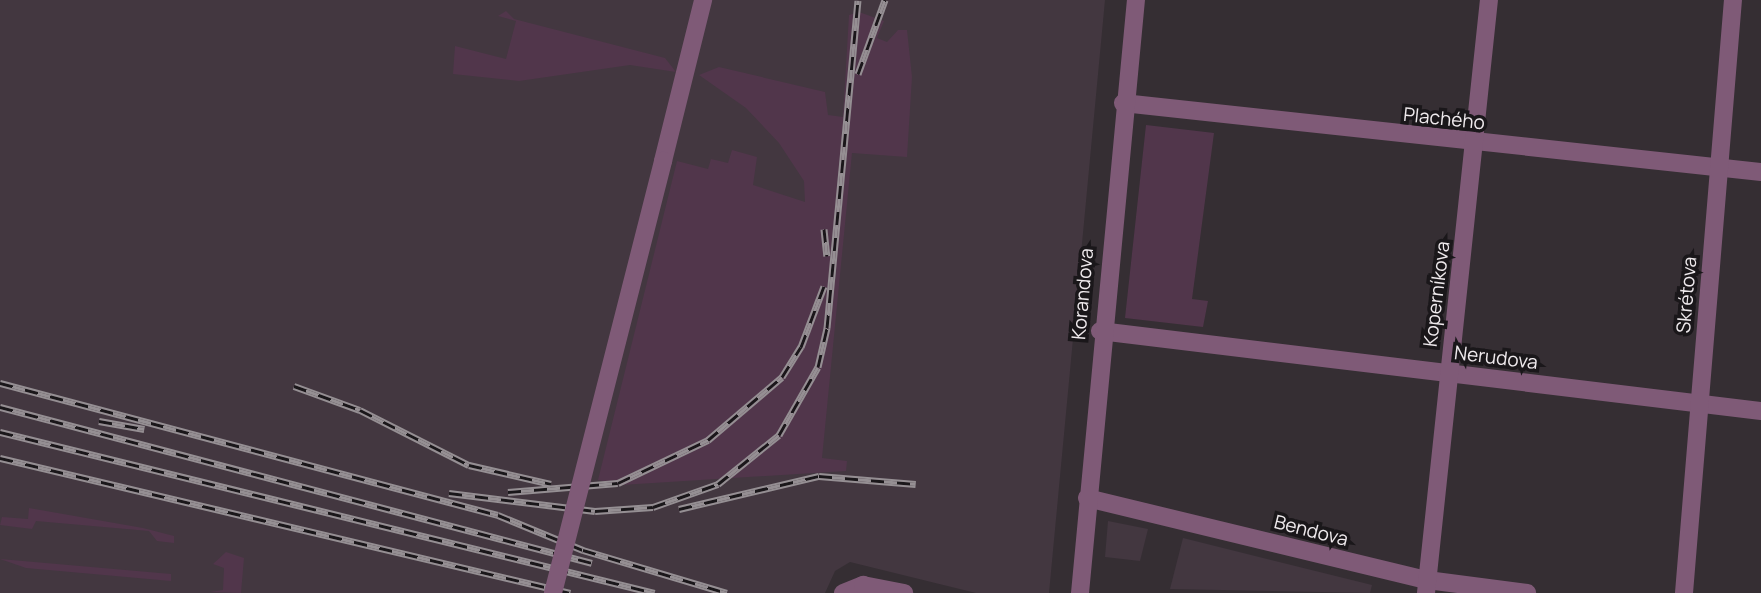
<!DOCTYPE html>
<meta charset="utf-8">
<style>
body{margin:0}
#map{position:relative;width:1761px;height:593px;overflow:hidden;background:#352e33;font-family:Manrope,sans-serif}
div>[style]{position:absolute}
.built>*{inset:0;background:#433740}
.green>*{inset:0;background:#51364b}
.minor>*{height:18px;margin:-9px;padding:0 9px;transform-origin:9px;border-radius:9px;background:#7f5a77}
.rail>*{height:7px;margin-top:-3.5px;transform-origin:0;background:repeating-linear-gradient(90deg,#1a171a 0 13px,#958f93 0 26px);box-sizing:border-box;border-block:2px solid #958f93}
.minor-bridge>*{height:18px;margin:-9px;padding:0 9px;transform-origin:9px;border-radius:9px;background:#7f5a77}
span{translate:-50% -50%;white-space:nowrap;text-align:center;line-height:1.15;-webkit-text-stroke:7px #1a171a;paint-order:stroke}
.street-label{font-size:19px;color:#efeaed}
</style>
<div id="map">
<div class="built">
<i style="clip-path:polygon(0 0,1105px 0,1049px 593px,976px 593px,850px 562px,835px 571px,825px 593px,0 593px)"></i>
<i style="clip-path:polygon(1108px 521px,1148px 529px,1140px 561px,1105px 557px)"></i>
<i style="clip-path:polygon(1183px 538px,1372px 585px,1370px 593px,1170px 589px)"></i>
</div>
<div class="green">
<i style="clip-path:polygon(506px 11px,514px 19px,665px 58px,676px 72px,630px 65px,519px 81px,453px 74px,455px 46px,506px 59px,516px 21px,498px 16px)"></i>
<i style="clip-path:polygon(859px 12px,884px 21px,877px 38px,887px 42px,898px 30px,907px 30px,912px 77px,907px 157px,852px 153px,822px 458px,847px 461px,846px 471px,621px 485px,598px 480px,677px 161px,708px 169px,711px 159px,728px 163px,732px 150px,757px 157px,753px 185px,805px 202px,804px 181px,779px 143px,746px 108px,699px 75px,719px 67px,825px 92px,828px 115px,843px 117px,849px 15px)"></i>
<i style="clip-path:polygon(1146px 125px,1214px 133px,1192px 299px,1208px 301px,1203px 327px,1125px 318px)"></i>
<i style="clip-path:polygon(29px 508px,143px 528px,174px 536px,174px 543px,157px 541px,149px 531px,36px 521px,32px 529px,0 525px,2px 517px,28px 519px)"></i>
<i style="clip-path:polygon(226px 552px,244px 558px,241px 593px,210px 592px,223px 590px,224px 568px,213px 564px)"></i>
<i style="clip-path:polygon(0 559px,171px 574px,171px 581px,26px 568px)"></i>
</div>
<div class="minor">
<i style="left:1123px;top:103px;width:642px;rotate:6.17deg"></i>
<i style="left:663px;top:161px;width:166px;rotate:-76deg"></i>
<i style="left:1100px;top:331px;width:666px;rotate:6.9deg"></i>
<i style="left:1087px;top:498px;width:350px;rotate:13.6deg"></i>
<i style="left:1427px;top:580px;width:101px;rotate:7.4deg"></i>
<i style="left:843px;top:593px;width:22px;rotate:-22deg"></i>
<i style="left:863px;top:585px;width:42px;rotate:11deg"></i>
<i style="left:1080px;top:593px;width:596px;rotate:-84.61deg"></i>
<i style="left:1426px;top:593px;width:596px;rotate:-83.94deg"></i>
<i style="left:1684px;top:593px;width:595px;rotate:-85.28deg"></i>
</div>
<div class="rail">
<i style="left:858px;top:74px;width:79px;rotate:-70deg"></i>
<i style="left:824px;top:229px;width:27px;rotate:84deg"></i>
<i style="left:0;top:383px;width:515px;rotate:14.85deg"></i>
<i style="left:498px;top:515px;width:92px;rotate:22.4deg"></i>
<i style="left:583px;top:550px;width:150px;rotate:16.6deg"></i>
<i style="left:294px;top:386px;width:70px;rotate:20deg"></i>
<i style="left:360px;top:410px;width:122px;rotate:26.8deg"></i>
<i style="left:469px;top:465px;width:84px;rotate:13deg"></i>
<i style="left:0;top:407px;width:612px;rotate:14.76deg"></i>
<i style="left:99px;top:421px;width:46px;rotate:10.1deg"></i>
<i style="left:0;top:432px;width:674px;rotate:13.81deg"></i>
<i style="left:0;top:458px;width:586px;rotate:13.32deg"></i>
<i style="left:508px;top:492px;width:110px;rotate:-4.7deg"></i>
<i style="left:618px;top:483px;width:100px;rotate:-25.5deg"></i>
<i style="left:708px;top:440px;width:97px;rotate:-40.4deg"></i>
<i style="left:782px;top:377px;width:36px;rotate:-58deg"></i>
<i style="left:801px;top:347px;width:65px;rotate:-69.3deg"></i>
<i style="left:449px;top:493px;width:147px;rotate:7deg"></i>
<i style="left:595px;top:511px;width:58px;rotate:-3.9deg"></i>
<i style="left:653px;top:507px;width:69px;rotate:-19.5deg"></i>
<i style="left:718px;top:484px;width:78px;rotate:-38.8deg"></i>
<i style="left:779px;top:435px;width:78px;rotate:-60.2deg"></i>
<i style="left:818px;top:367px;width:40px;rotate:-77deg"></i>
<i style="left:827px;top:328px;width:329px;rotate:-84.6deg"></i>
<i style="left:679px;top:509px;width:144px;rotate:-13.3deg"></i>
<i style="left:819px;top:476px;width:97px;rotate:4.7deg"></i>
</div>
<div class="minor-bridge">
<i style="left:553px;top:593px;width:446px;rotate:-75.7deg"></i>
</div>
<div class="street-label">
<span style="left:1444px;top:119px;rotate:6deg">Plachého</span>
<span style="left:1083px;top:294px;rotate:-85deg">Korandova</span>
<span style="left:1437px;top:294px;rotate:-83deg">Koperníkova</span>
<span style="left:1687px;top:295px;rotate:-85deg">Skrétova</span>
<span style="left:1496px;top:358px;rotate:7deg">Nerudova</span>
<span style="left:1311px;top:531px;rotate:14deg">Bendova</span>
</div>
</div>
